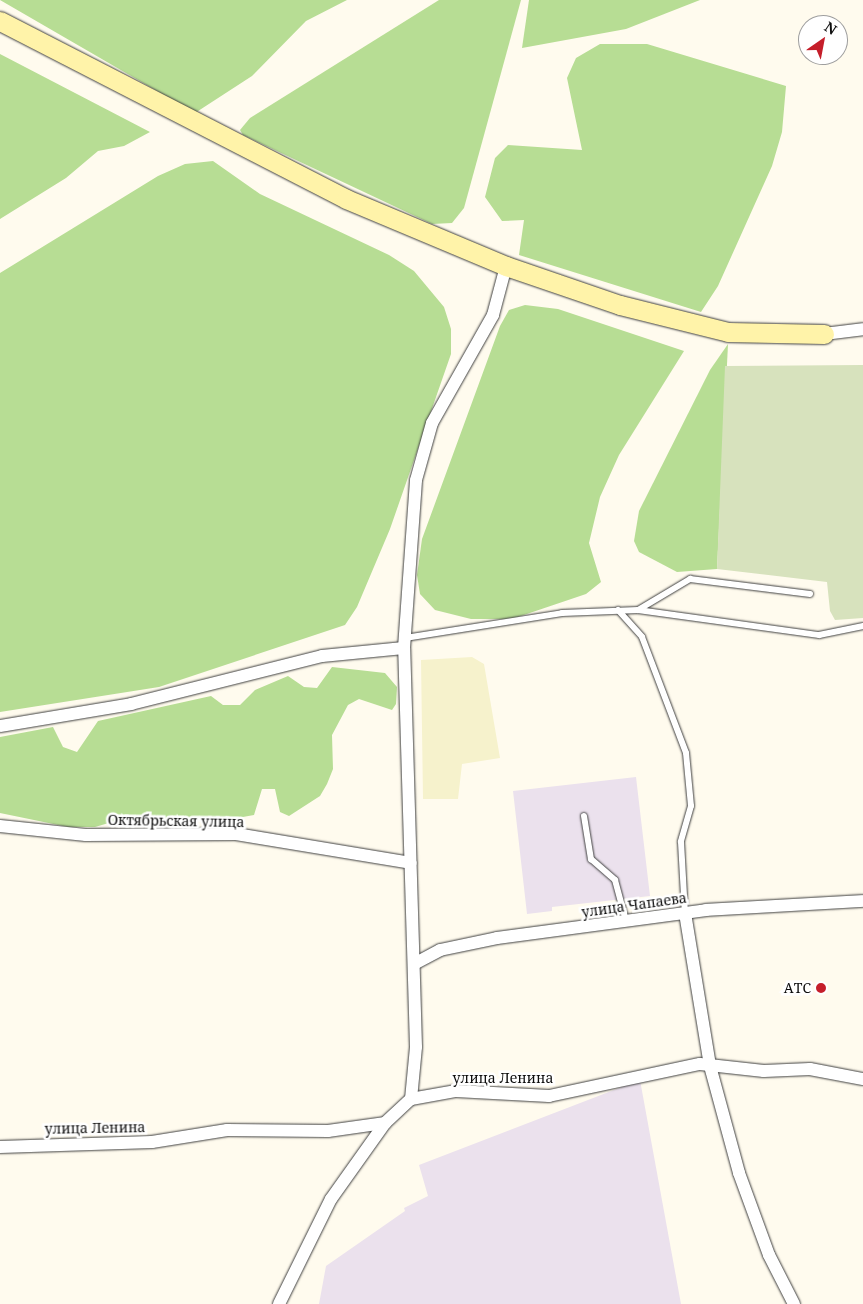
<!DOCTYPE html>
<meta charset="utf-8">
<style>
body{margin:0}
#map{position:relative;width:863px;height:1304px;overflow:hidden;background:#fffbee;font-family:"Noto Serif",serif}
div>[style]{position:absolute}
.industrial>*{inset:0;background:#ebe1ed}
.farmland>*{inset:0;background:#f6f2cc}
.forest>*{inset:0;background:#b7dd94}
.cemetery>*{inset:0;background:#d7e2bd}
.roads{filter:drop-shadow(0 0 1px #404040) drop-shadow(0 0 1px #404040)}
.lane>*{height:6px;margin:-3px;padding:0 3px;transform-origin:3px;border-radius:3px;background:#fff}
.street>*{height:12px;margin:-6px;padding:0 6px;transform-origin:6px;border-radius:6px;background:#fff}
.secondary>*{height:19px;margin:-9.5px;padding:0 9.5px;transform-origin:9.5px;border-radius:9.5px;background:#fff3a9}
.dots>*{width:14px;height:14px;translate:-50% -50%;box-sizing:border-box;border:2px solid #fff;border-radius:50%}
span{translate:-50% -50%;white-space:nowrap;text-align:center;line-height:1.15;-webkit-text-stroke:5px #fff;paint-order:stroke}
.street-label{font-size:14px;color:#0d0d0d}
.poi-label{font-size:14px;color:#0d0d0d}
.right{translate:-100% -50%;text-align:right}
.north{position:absolute;left:798px;top:15px;width:50px;height:50px;box-sizing:border-box;background:#fff;border:1px solid #9e9e9e;border-radius:50%;rotate:33deg;font-size:14px;font-weight:700;line-height:20px;text-align:center;color:#0d0d0d}
.north::after{content:'';display:block;margin:auto;width:18px;height:22px;background:#c51e2a;clip-path:polygon(50% 0,100% 100%,50% 72%,0 100%)}
</style>
<div id="map">
<div class="industrial">
<i style="clip-path:polygon(636px 777px,650px 896px,552px 907px,552px 911px,527px 914px,513px 791px)"></i>
<i style="clip-path:polygon(640px 1080px,681px 1304px,319px 1304px,326px 1266px,405px 1211px,404px 1208px,428px 1196px,419px 1165px)"></i>
</div>
<div class="farmland">
<i style="clip-path:polygon(472px 657px,484px 664px,500px 758px,462px 764px,458px 799px,423px 799px,421px 660px)"></i>
</div>
<div class="forest">
<i style="clip-path:polygon(0 0,347px 0,306px 21px,252px 76px,195px 113px)"></i>
<i style="clip-path:polygon(439px 0,521px 0,464px 208px,452px 223px,432px 224px,243px 135px,240px 130px,250px 118px)"></i>
<i style="clip-path:polygon(529px 0,700px 0,626px 29px,522px 48px)"></i>
<i style="clip-path:polygon(600px 44px,647px 44px,786px 86px,782px 132px,772px 166px,718px 286px,701px 312px,519px 255px,524px 220px,502px 221px,485px 197px,495px 158px,508px 145px,582px 150px,567px 78px,576px 58px)"></i>
<i style="clip-path:polygon(0 54px,150px 132px,124px 146px,98px 151px,66px 178px,0 219px)"></i>
<i style="clip-path:polygon(213px 161px,260px 194px,389px 255px,414px 271px,444px 307px,451px 329px,451px 354px,390px 529px,357px 607px,345px 625px,159px 687px,0 712px,0 273px,158px 176px,185px 164px)"></i>
<i style="clip-path:polygon(525px 305px,558px 309px,684px 351px,619px 455px,600px 497px,589px 543px,601px 582px,586px 594px,512px 619px,471px 619px,435px 610px,420px 594px,417px 575px,422px 539px,500px 326px,509px 310px)"></i>
<i style="clip-path:polygon(728px 344px,717px 569px,677px 572px,639px 552px,634px 541px,639px 511px,710px 370px)"></i>
<i style="clip-path:polygon(332px 667px,385px 673px,397px 687px,396px 704px,392px 710px,359px 699px,348px 705px,332px 735px,333px 769px,327px 784px,320px 796px,289px 816px,280px 812px,275px 789px,262px 789px,254px 815px,226px 820px,119px 820px,95px 827px,68px 827px,0 813px,0 737px,53px 727px,63px 747px,77px 752px,98px 721px,211px 696px,223px 705px,240px 705px,255px 690px,288px 676px,304px 687px,317px 688px)"></i>
</div>
<div class="cemetery">
<i style="clip-path:polygon(863px 365px,863px 618px,835px 620px,830px 611px,827px 582px,717px 569px,725px 366px)"></i>
</div>
<div class="roads">
<div class="lane">
<i style="left:618px;top:610px;width:36px;rotate:48deg"></i>
<i style="left:642px;top:637px;width:124px;rotate:69.2deg"></i>
<i style="left:686px;top:753px;width:53px;rotate:84.6deg"></i>
<i style="left:691px;top:806px;width:37px;rotate:106deg"></i>
<i style="left:681px;top:842px;width:71px;rotate:86.8deg"></i>
<i style="left:638px;top:610px;width:183px;rotate:7.9deg"></i>
<i style="left:819px;top:635px;width:45px;rotate:-11.6deg"></i>
<i style="left:405px;top:638px;width:159px;rotate:-9deg"></i>
<i style="left:562px;top:613px;width:76px;rotate:-2.3deg"></i>
<i style="left:638px;top:610px;width:61px;rotate:-30.8deg"></i>
<i style="left:690px;top:579px;width:121px;rotate:7.1deg"></i>
<i style="left:584px;top:816px;width:44px;rotate:80.8deg"></i>
<i style="left:591px;top:859px;width:32px;rotate:41deg"></i>
<i style="left:615px;top:880px;width:42px;rotate:75deg"></i>
</div>
<div class="street">
<i style="left:824px;top:334px;width:39px;rotate:-7deg"></i>
<i style="left:0;top:726px;width:133px;rotate:-9.5deg"></i>
<i style="left:131px;top:704px;width:197px;rotate:-14.1deg"></i>
<i style="left:322px;top:656px;width:82px;rotate:-5.6deg"></i>
<i style="left:0;top:826px;width:86px;rotate:6deg"></i>
<i style="left:86px;top:835px;width:150px;rotate:-0.4deg"></i>
<i style="left:236px;top:834px;width:177px;rotate:9.4deg"></i>
<i style="left:685px;top:913px;width:155px;rotate:80.7deg"></i>
<i style="left:710px;top:1066px;width:111px;rotate:74.8deg"></i>
<i style="left:739px;top:1173px;width:87px;rotate:69.9deg"></i>
<i style="left:769px;top:1255px;width:55px;rotate:63deg"></i>
<i style="left:414px;top:964px;width:30px;rotate:-28deg"></i>
<i style="left:440px;top:950px;width:58px;rotate:-11.9deg"></i>
<i style="left:497px;top:938px;width:211px;rotate:-7.6deg"></i>
<i style="left:706px;top:910px;width:157px;rotate:-3.3deg"></i>
<i style="left:411px;top:1099px;width:52px;rotate:-84.5deg"></i>
<i style="left:416px;top:1047px;width:399px;rotate:-91.7deg"></i>
<i style="left:404px;top:648px;width:168px;rotate:-85.9deg"></i>
<i style="left:416px;top:480px;width:59px;rotate:-74.3deg"></i>
<i style="left:432px;top:423px;width:124px;rotate:-60.5deg"></i>
<i style="left:493px;top:315px;width:51px;rotate:-75.1deg"></i>
<i style="left:0;top:1147px;width:152px;rotate:-1.9deg"></i>
<i style="left:152px;top:1142px;width:76px;rotate:-9.1deg"></i>
<i style="left:227px;top:1130px;width:101px;rotate:0.6deg"></i>
<i style="left:328px;top:1131px;width:58px;rotate:-8deg"></i>
<i style="left:385px;top:1123px;width:35px;rotate:-43deg"></i>
<i style="left:411px;top:1099px;width:46px;rotate:-10.1deg"></i>
<i style="left:456px;top:1091px;width:93px;rotate:3.1deg"></i>
<i style="left:549px;top:1096px;width:154px;rotate:-12deg"></i>
<i style="left:700px;top:1064px;width:64px;rotate:6.2deg"></i>
<i style="left:764px;top:1071px;width:46px;rotate:-2.5deg"></i>
<i style="left:810px;top:1069px;width:54px;rotate:10.7deg"></i>
<i style="left:279px;top:1304px;width:117px;rotate:-63.7deg"></i>
<i style="left:331px;top:1199px;width:93px;rotate:-54.6deg"></i>
</div>
<div class="secondary">
<i style="left:0;top:21px;width:389px;rotate:27.2deg"></i>
<i style="left:346px;top:199px;width:173px;rotate:22.7deg"></i>
<i style="left:506px;top:266px;width:120px;rotate:18.9deg"></i>
<i style="left:620px;top:305px;width:111px;rotate:14deg"></i>
<i style="left:728px;top:332px;width:96px;rotate:1.2deg"></i>
</div>
</div>
<div class="dots">
<i style="left:821px;top:988px;background:#c51e2a"></i>
</div>
<div class="street-label">
<span style="left:176px;top:821px;rotate:1deg">Октябрьская улица</span>
<span style="left:634px;top:905px;rotate:-8deg">улица Чапаева</span>
<span style="left:503px;top:1078px">улица Ленина</span>
<span style="left:95px;top:1128px;rotate:-1deg">улица Ленина</span>
</div>
<div class="poi-label">
<span class="right" style="left:811px;top:988px">АТС</span>
</div>
<div class="north">N</div>
</div>
